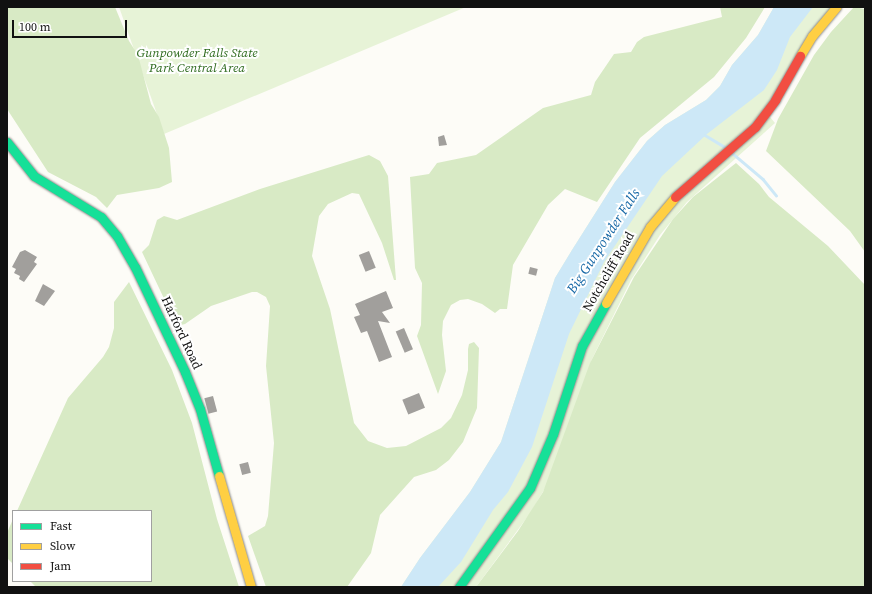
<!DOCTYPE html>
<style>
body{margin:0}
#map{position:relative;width:872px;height:594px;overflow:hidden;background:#fdfcf7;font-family:"Source Serif 4",serif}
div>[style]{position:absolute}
.green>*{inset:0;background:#e7f3d7}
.forest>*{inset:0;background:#d8eac5}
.water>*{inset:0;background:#cde8f7}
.stream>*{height:2.5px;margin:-1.25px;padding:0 1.25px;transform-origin:1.25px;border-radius:1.25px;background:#cde8f7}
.building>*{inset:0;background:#a19f9c;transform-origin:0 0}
.roads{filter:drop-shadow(0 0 1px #8e8d8b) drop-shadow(0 0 1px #8e8d8b)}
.fast>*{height:9px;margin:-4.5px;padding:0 4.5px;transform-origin:4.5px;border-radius:4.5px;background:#16e098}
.slow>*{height:9px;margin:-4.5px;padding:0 4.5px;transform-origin:4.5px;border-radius:4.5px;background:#ffcf43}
.jam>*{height:9px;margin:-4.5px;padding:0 4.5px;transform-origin:4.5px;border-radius:4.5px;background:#f24e42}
span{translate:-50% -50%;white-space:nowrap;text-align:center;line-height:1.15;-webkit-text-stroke:4px #fff;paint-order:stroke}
.park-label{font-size:13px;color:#2f6b1f;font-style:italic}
.street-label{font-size:13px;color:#111}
.water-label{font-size:14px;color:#1768a6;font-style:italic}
.frame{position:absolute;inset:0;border:8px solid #111;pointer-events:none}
.legend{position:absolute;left:12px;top:510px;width:140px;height:72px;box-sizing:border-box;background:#fff;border:1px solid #a0a0a0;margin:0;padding:5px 7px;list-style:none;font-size:12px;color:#111}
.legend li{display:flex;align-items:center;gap:8px;height:20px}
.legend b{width:20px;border:1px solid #a0a0a0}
.scale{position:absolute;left:12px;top:20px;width:115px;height:18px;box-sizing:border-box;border:2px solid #111;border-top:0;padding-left:5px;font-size:12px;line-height:14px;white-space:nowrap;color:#111;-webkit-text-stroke:3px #fff;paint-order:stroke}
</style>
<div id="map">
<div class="green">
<i style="clip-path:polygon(119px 7px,466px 7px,164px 134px)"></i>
<i style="clip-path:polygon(774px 7px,842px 7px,814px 39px,794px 78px,770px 117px,775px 123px,687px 202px,660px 235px,631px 280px,592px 359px,551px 478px,531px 512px,476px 587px,401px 587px,420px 558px,470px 492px,501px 442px,555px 278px,572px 250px,615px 182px,647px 141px,665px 125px,706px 100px,720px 86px,732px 65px,758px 35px)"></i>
</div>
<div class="forest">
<i style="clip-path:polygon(7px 7px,115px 7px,129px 41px,138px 55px,151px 104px,159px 117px,169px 148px,172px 182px,159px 188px,117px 195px,107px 208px,96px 197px,48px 172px,7px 109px)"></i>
<i style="clip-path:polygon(720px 7px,765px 7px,746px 38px,714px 77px,640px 138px,597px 202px,565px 189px,548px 205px,513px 265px,507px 309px,500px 309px,495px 313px,482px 304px,468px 299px,460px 300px,451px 305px,443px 321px,442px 335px,446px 371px,438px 394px,417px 336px,421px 325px,422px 283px,415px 268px,410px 177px,429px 174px,437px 163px,476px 155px,543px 108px,591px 95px,595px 82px,614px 54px,631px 52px,637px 42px,644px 37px,722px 17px)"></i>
<i style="clip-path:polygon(854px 7px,865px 9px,865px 252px,850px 231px,766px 151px,778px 119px,814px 55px,831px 32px)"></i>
<i style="clip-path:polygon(369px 155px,380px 161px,388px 176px,396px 280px,394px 280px,382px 243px,359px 194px,352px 193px,328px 204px,319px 216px,312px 256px,330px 309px,354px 423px,368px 441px,387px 448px,406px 446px,441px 428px,451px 418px,462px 395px,468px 370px,468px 349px,469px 344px,474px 342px,479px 348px,477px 408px,463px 442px,449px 460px,436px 470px,414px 477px,380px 515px,371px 553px,347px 587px,266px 587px,248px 536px,265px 526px,268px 516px,274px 443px,266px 366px,270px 306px,266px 297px,257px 292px,252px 292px,211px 306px,185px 324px,177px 326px,142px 252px,149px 245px,157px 220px,164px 216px,177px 220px,260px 189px)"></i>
<i style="clip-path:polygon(736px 163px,759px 184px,769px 197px,828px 246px,865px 285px,865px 587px,476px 587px,518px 531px,543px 492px,590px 363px,634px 277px,673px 219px,693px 197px)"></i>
<i style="clip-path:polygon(129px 282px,172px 370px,192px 423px,217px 519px,239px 587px,36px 587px,30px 581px,151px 581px,151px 511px,17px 511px,68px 398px,103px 357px,109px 347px,114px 328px,114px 302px)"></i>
<i style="clip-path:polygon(13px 519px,13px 564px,7px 558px,7px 533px)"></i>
</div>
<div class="water">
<i style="clip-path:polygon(774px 7px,813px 7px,790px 37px,777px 70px,764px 90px,707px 134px,662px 176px,604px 262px,569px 334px,532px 447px,508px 492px,493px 510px,461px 562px,438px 587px,401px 587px,420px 558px,470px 492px,501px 442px,555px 278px,572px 250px,615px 182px,647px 141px,665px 125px,706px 100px,720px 86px,732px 65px,758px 35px)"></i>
</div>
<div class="stream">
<i style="left:705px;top:135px;width:26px;rotate:31deg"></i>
<i style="left:731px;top:152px;width:42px;rotate:40.2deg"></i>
<i style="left:763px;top:179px;width:21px;rotate:51deg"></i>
</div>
<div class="building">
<i style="clip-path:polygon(444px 135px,447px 145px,439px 146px,438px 137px)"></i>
<i style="clip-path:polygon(25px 250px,37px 257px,34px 262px,37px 264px,24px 282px,19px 279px,20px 276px,14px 273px,16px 269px,12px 267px,20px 252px)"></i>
<i style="left:369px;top:251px;width:18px;height:11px;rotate:68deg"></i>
<i style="left:530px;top:267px;width:8px;height:7px;rotate:14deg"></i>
<i style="clip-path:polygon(43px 284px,55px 291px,44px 306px,35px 301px)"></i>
<i style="clip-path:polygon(386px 291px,393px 308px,382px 312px,390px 323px,378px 321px,392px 357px,379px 362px,367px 331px,361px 333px,354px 317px,360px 315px,355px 304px)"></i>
<i style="left:404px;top:328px;width:23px;height:9px;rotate:67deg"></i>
<i style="left:419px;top:393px;width:16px;height:18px;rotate:68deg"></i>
<i style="left:213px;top:396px;width:16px;height:9px;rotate:75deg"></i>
<i style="left:248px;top:462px;width:11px;height:9px;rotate:75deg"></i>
</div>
<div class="roads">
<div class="fast">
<i style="left:7px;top:142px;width:43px;rotate:51.5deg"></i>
<i style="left:34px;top:176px;width:79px;rotate:31.5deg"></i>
<i style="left:101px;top:217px;width:25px;rotate:50deg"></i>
<i style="left:117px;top:236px;width:36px;rotate:60deg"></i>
<i style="left:135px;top:267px;width:116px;rotate:64.5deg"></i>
<i style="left:185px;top:372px;width:40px;rotate:68deg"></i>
<i style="left:200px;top:409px;width:70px;rotate:74.2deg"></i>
<i style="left:459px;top:587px;width:122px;rotate:-54.4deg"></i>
<i style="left:530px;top:488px;width:59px;rotate:-66.9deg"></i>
<i style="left:553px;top:434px;width:93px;rotate:-71.8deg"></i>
<i style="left:582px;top:346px;width:49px;rotate:-60.8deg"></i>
</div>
<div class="slow">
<i style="left:800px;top:56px;width:23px;rotate:-59deg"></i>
<i style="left:812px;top:36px;width:38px;rotate:-50deg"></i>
<i style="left:606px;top:303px;width:88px;rotate:-59.9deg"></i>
<i style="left:650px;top:227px;width:39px;rotate:-50deg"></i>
<i style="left:219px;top:476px;width:116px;rotate:73.9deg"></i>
</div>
<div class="jam">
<i style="left:675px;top:197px;width:106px;rotate:-41.2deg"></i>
<i style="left:755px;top:127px;width:34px;rotate:-53deg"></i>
<i style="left:775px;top:100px;width:51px;rotate:-60.4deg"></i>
</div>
</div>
<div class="park-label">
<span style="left:197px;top:61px">Gunpowder Falls State<br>Park Central Area</span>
</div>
<div class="street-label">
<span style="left:609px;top:272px;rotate:-60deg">Notchcliff Road</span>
<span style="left:181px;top:333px;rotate:65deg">Harford Road</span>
</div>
<div class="water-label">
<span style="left:603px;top:241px;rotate:-57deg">Big Gunpowder Falls</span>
</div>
<div class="frame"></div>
<ul class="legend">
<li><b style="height:5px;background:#16e098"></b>Fast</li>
<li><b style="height:5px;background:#ffcf43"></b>Slow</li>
<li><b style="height:5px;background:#f24e42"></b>Jam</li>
</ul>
<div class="scale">100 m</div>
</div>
